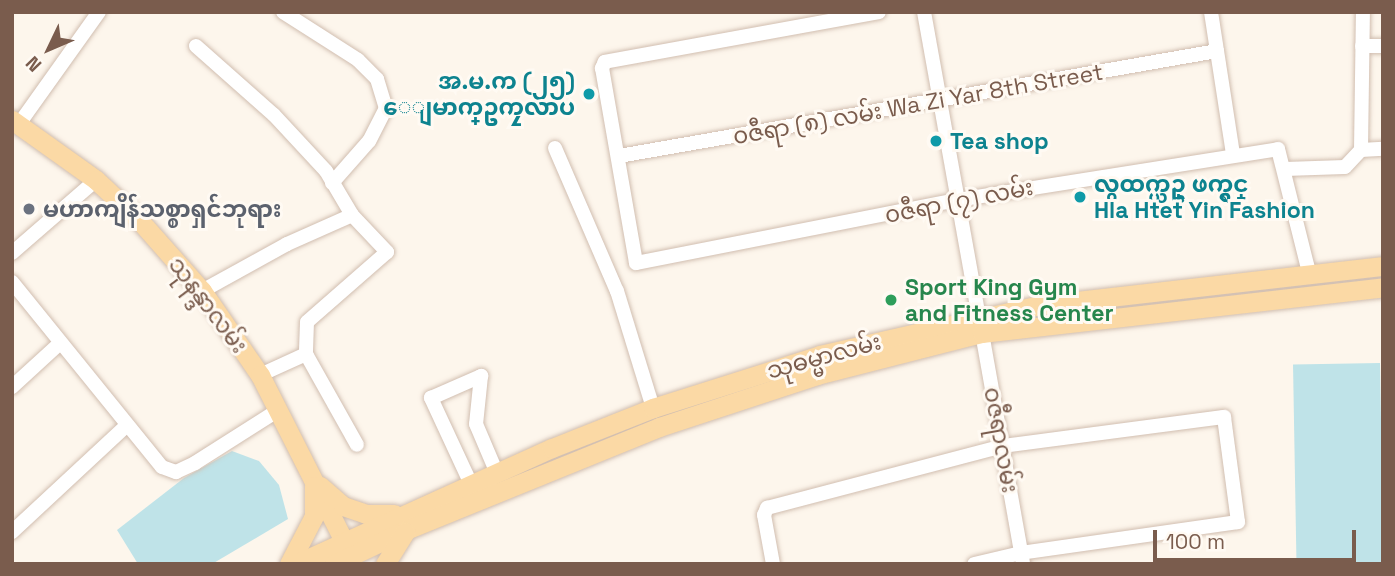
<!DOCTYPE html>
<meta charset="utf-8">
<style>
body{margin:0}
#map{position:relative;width:1395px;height:576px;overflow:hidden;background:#fdf6ec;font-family:"Space Grotesk","Noto Sans Myanmar",sans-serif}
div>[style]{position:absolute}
.water>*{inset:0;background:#bfe3e8;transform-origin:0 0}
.roads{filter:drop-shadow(0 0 2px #d1beb0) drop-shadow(0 0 2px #d1beb0)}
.minor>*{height:14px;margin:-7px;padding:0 7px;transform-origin:7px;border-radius:7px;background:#fff}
.major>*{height:19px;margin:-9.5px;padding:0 9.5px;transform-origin:9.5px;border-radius:9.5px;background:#fbd9a5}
.dots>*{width:19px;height:19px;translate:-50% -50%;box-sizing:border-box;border:4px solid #fffaf3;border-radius:50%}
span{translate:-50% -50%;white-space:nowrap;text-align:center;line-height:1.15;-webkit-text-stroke:6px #fffaf3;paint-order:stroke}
.culture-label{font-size:23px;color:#0d838f;font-weight:700}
.right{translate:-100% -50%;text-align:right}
.left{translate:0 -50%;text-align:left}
.street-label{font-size:23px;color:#7a5c4d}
.worship-label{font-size:23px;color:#5b616d;font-weight:700}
.leisure-label{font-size:23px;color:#27864d;font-weight:700}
.frame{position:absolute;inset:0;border:14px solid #7a5c4d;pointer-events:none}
.north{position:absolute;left:14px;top:14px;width:70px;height:70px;-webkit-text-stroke:5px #fffaf3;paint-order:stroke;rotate:226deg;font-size:19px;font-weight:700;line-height:28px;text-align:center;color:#7a5c4d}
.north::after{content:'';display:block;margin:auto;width:24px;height:32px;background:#7a5c4d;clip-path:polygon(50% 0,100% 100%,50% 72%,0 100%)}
.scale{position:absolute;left:1153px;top:530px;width:203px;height:32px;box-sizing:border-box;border:4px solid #7a5c4d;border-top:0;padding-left:9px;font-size:21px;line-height:24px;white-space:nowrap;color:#7a5c4d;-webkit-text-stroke:5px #fffaf3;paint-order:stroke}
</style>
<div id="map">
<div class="water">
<i style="left:1380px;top:363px;width:201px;height:87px;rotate:89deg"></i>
<i style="clip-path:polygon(232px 451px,259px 461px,279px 485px,288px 519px,212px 564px,138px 564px,117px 530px,184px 478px)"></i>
</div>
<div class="roads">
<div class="minor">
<i style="left:283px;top:12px;width:89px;rotate:32.6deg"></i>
<i style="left:358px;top:60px;width:27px;rotate:45deg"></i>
<i style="left:377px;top:79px;width:30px;rotate:73deg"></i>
<i style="left:386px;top:108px;width:37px;rotate:117deg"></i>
<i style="left:369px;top:141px;width:56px;rotate:131.4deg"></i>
<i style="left:879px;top:12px;width:279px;rotate:169.7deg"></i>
<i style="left:605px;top:62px;width:7px;rotate:117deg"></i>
<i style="left:602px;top:68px;width:198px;rotate:80.1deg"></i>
<i style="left:636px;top:263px;width:327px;rotate:-11.1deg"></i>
<i style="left:957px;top:200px;width:325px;rotate:-9deg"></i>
<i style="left:1278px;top:149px;width:127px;rotate:75.9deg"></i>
<i style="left:924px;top:12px;width:310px;rotate:79.8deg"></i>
<i style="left:1211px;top:12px;width:144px;rotate:81.2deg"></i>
<i style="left:196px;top:46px;width:104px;rotate:41.5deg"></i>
<i style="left:274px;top:115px;width:76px;rotate:47.1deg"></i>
<i style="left:326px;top:171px;width:51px;rotate:59.4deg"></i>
<i style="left:352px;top:215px;width:51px;rotate:46.6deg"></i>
<i style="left:387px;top:252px;width:106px;rotate:138.8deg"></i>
<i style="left:307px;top:322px;width:32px;rotate:92deg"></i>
<i style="left:306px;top:354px;width:104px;rotate:60.7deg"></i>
<i style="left:1362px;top:46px;width:21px"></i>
<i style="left:19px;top:124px;width:138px;rotate:-54.5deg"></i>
<i style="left:555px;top:148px;width:156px;rotate:66.6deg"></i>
<i style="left:617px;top:291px;width:122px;rotate:72.9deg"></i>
<i style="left:1361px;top:150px;width:22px;rotate:-3deg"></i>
<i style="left:619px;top:156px;width:607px;rotate:-9.96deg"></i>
<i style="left:1285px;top:169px;width:60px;rotate:-1.9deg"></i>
<i style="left:1345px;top:167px;width:23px;rotate:-47deg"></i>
<i style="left:1361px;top:150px;width:138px;rotate:-89.2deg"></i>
<i style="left:12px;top:253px;width:111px;rotate:-41deg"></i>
<i style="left:12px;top:282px;width:238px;rotate:51deg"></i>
<i style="left:162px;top:467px;width:15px;rotate:20deg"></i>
<i style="left:176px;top:472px;width:21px;rotate:-25deg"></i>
<i style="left:195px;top:463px;width:97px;rotate:-32.4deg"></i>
<i style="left:202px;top:291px;width:97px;rotate:-28.9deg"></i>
<i style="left:287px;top:244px;width:71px;rotate:-24deg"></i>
<i style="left:982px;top:333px;width:235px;rotate:79.9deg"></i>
<i style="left:260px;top:375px;width:51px;rotate:-24.5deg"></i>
<i style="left:12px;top:387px;width:65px;rotate:-42.5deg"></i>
<i style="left:470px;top:482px;width:93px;rotate:-114.9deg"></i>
<i style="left:431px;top:398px;width:55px;rotate:-23.7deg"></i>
<i style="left:481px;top:376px;width:48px;rotate:95.9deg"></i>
<i style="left:476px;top:424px;width:51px;rotate:66.9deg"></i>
<i style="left:12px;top:532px;width:154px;rotate:-42.9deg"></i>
<i style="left:773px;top:564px;width:50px;rotate:-100.4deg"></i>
<i style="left:764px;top:515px;width:8px;rotate:-67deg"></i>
<i style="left:767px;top:508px;width:244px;rotate:-14.7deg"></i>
<i style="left:1003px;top:446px;width:223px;rotate:-7.5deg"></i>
<i style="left:1224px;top:417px;width:106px;rotate:82.4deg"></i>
<i style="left:1238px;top:522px;width:219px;rotate:171.9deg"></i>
<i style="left:1021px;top:553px;width:48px;rotate:166.8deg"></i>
</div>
<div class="major">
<i style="left:12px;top:120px;width:103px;rotate:35.5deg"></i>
<i style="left:96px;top:180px;width:60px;rotate:43deg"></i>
<i style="left:140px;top:221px;width:94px;rotate:48.5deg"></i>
<i style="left:202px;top:291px;width:102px;rotate:55.4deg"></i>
<i style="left:260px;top:375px;width:197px;rotate:63.2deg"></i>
<i style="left:320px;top:486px;width:30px;rotate:41deg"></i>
<i style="left:343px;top:506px;width:24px;rotate:19deg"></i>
<i style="left:366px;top:514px;width:28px"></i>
<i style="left:289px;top:564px;width:54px;rotate:-62.5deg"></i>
<i style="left:314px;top:516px;width:30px;rotate:-90deg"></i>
<i style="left:296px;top:564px;width:281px;rotate:-24.4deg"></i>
<i style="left:552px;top:448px;width:109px;rotate:-21.6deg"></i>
<i style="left:653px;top:408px;width:175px;rotate:-17.6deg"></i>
<i style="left:820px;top:355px;width:226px;rotate:-12.8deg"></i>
<i style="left:1040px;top:305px;width:345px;rotate:-6.5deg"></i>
<i style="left:334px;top:564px;width:82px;rotate:-25.3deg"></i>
<i style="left:408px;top:529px;width:271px;rotate:-22.1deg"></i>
<i style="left:659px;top:427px;width:166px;rotate:-18.2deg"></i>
<i style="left:817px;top:375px;width:170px;rotate:-14.3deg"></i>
<i style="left:982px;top:333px;width:404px;rotate:-6.5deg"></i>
<i style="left:385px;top:564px;width:38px;rotate:-58deg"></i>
</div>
</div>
<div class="dots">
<i style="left:589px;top:94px;background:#0f9aa8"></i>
<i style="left:936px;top:141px;background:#0f9aa8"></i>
<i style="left:1080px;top:197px;background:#0f9aa8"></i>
<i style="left:29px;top:209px;background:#6b7280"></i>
<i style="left:891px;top:300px;background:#2e9e5b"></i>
</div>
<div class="culture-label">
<span class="right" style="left:575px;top:94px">အ.မ.က (၂၅)<br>ေျမာက္ဥကၠလာပ</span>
<span class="left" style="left:950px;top:141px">Tea shop</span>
<span class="left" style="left:1094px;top:197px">လွထက္ယဥ္ ဖက္ရွင္<br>Hla Htet Yin Fashion</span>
</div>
<div class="street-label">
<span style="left:918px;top:104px;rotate:-10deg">၀ဇီရာ (၈) လမ်း Wa Zi Yar 8th Street</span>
<span style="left:959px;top:201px;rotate:-11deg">၀ဇီရာ (၇) လမ်း</span>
<span style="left:208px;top:305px;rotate:53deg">သုနန္ဒာလမ်း</span>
<span style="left:824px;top:356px;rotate:-15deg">သုဓမ္မာလမ်း</span>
<span style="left:1001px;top:440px;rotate:80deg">ဝဇီရာလမ်း</span>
</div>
<div class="worship-label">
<span class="left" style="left:43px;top:209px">မဟာကျိန်သစ္စာရှင်ဘုရား</span>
</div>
<div class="leisure-label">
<span class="left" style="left:905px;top:300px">Sport King Gym<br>and Fitness Center</span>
</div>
<div class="frame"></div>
<div class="north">N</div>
<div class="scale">100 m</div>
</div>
